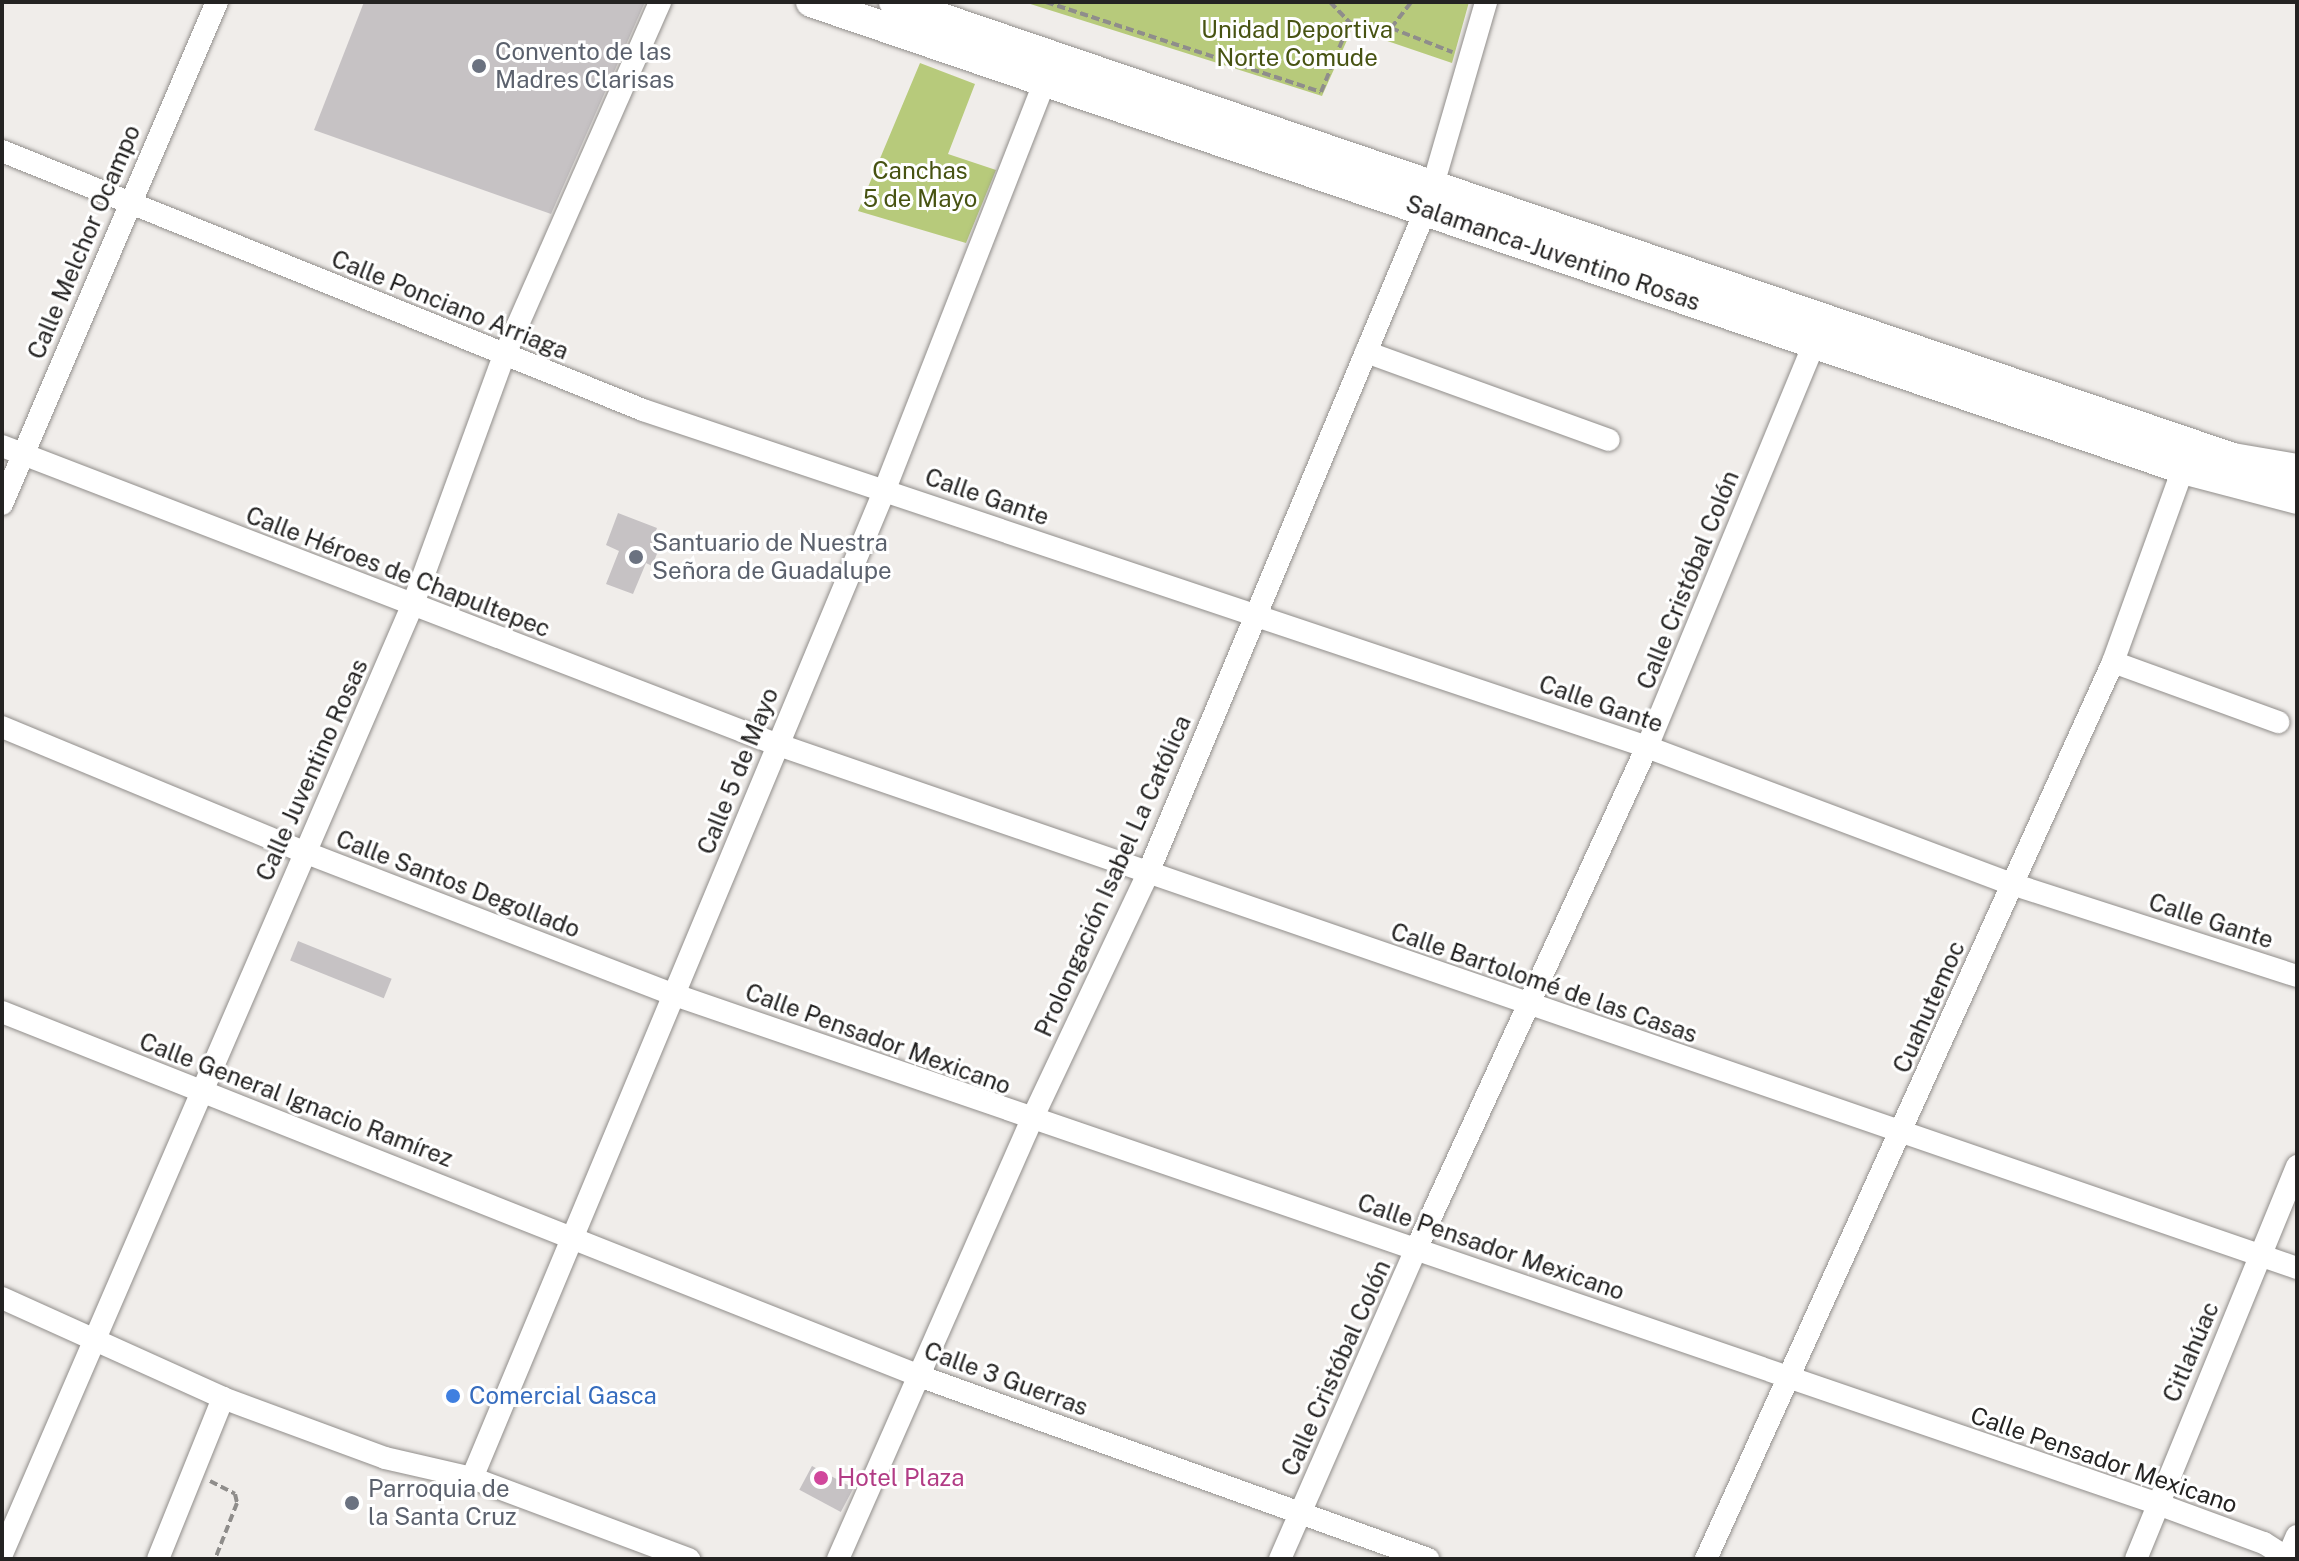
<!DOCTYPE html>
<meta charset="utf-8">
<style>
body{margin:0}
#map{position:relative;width:2299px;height:1561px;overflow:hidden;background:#f0edea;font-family:"Public Sans",sans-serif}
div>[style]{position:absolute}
.green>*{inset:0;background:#b7ca7b}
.building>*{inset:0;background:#c6c2c4;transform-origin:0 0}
.path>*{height:4px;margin-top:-2px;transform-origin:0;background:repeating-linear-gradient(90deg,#8f8d8b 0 8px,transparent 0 12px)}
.roads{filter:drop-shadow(0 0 2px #918e8b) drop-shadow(0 0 2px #918e8b)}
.street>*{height:22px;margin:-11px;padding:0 11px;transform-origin:11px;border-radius:11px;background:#fff}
.secondary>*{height:30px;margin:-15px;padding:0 15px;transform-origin:15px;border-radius:15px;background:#fff}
.dots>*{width:22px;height:22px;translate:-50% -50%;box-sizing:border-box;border:4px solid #fff;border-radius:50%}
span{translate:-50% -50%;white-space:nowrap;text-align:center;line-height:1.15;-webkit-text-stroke:6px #fff;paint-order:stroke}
.park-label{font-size:24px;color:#475312}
.worship-label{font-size:24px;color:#5b616d}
.left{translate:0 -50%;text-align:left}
.street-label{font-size:24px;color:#242322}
.shop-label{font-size:24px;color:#366cbe}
.hotel-label{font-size:24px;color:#b23c85}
.frame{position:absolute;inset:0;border:4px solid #242322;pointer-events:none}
</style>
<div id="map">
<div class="green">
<i style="clip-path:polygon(1024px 2px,1469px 2px,1452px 63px,1352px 29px,1322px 96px)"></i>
<i style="clip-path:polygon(920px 63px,975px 84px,948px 154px,996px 170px,966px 243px,858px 211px)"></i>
</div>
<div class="building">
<i style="clip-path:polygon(364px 2px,645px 2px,551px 214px,314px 130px)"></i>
<i style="clip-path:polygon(618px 513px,657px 528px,652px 541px,661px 544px,652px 566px,646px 563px,633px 594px,606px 584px,619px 551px,606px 545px)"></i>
<i style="left:298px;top:941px;width:101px;height:21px;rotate:22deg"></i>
<i style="left:812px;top:1466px;width:47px;height:27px;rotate:28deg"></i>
</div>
<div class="path">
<i style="left:1046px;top:2px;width:289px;rotate:18.1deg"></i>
<i style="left:1321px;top:92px;width:74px;rotate:-67.6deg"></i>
<i style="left:1330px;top:2px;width:33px;rotate:46deg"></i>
<i style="left:1353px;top:26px;width:38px;rotate:3deg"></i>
<i style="left:1391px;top:28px;width:66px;rotate:21.5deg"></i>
<i style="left:1391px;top:28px;width:33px;rotate:-52deg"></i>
<i style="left:210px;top:1481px;width:28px;rotate:27deg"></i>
<i style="left:235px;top:1494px;width:9px;rotate:77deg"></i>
<i style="left:237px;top:1503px;width:60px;rotate:111.4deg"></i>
</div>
<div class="roads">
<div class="street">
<i style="left:2px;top:151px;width:691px;rotate:22deg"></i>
<i style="left:643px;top:410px;width:1059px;rotate:18.55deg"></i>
<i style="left:1647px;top:747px;width:390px;rotate:20.6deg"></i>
<i style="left:2012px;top:884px;width:299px;rotate:17.9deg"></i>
<i style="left:1366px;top:352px;width:258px;rotate:19.9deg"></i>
<i style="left:2px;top:446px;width:829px;rotate:21.06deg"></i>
<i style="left:776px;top:744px;width:1609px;rotate:19.01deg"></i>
<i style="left:2px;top:504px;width:546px;rotate:-66.82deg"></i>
<i style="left:2113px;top:662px;width:176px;rotate:20deg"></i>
<i style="left:2px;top:727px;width:327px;rotate:22.5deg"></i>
<i style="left:304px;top:852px;width:398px;rotate:21.1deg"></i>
<i style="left:675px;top:995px;width:1565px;rotate:18.94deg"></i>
<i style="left:2155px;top:1503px;width:116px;rotate:20.2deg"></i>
<i style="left:2264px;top:1543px;width:30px;rotate:33deg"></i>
<i style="left:2px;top:1012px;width:990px;rotate:21.64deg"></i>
<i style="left:922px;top:1377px;width:538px;rotate:19.78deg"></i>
<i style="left:2px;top:1298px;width:243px;rotate:24.3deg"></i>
<i style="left:223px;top:1398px;width:173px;rotate:20.3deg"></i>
<i style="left:385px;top:1458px;width:89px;rotate:12.9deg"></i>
<i style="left:472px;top:1478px;width:232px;rotate:20.5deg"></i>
<i style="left:472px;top:1478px;width:1072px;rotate:-67.33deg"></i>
<i style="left:885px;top:489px;width:438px;rotate:-68.6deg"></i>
<i style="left:2px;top:1554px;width:1035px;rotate:-66.61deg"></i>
<i style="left:413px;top:604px;width:264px;rotate:-69.9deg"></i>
<i style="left:504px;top:356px;width:387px;rotate:-66.2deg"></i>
<i style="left:158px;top:1559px;width:174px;rotate:-68deg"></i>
<i style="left:838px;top:1559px;width:479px;rotate:-66.2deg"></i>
<i style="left:1031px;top:1121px;width:274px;rotate:-64.7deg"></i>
<i style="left:1148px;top:873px;width:720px;rotate:-67.28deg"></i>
<i style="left:1426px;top:209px;width:216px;rotate:-73.8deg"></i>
<i style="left:1280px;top:1559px;width:341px;rotate:-66.3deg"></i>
<i style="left:1417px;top:1247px;width:550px;rotate:-65.3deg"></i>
<i style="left:1647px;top:747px;width:451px;rotate:-67.5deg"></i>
<i style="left:1706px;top:1559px;width:985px;rotate:-65.59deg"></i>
<i style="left:2113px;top:662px;width:205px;rotate:-70.1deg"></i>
<i style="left:2136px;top:1559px;width:425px;rotate:-67.7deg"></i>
<i style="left:2287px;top:1559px;width:25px;rotate:-67deg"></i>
</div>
<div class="secondary">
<i style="left:811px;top:2px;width:1449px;rotate:18.8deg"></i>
<i style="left:2183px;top:469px;width:118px;rotate:14.7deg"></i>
<i style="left:894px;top:2px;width:1415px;rotate:18.81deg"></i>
<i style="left:2233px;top:458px;width:65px;rotate:9.8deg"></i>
</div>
</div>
<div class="dots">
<i style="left:479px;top:66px;background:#6b7280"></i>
<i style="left:636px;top:557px;background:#6b7280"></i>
<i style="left:453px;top:1396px;background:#3f7fe0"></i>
<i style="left:821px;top:1478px;background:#d1479c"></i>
<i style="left:352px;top:1503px;background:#6b7280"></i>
</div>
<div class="park-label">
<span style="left:1297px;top:44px">Unidad Deportiva<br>Norte Comude</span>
<span style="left:920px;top:185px">Canchas<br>5 de Mayo</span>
</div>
<div class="worship-label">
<span class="left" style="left:495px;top:66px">Convento de las<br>Madres Clarisas</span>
<span class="left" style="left:652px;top:557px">Santuario de Nuestra<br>Señora de Guadalupe</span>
<span class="left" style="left:368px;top:1503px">Parroquia de<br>la Santa Cruz</span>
</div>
<div class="street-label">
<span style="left:84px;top:242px;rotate:-67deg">Calle Melchor Ocampo</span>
<span style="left:1553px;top:253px;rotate:19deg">Salamanca-Juventino Rosas</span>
<span style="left:450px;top:305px;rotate:22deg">Calle Ponciano Arriaga</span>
<span style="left:987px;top:497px;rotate:19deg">Calle Gante</span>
<span style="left:398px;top:572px;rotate:21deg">Calle Héroes de Chapultepec</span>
<span style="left:1688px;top:580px;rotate:-68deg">Calle Cristóbal Colón</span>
<span style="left:1601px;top:704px;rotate:19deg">Calle Gante</span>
<span style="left:312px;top:770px;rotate:-66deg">Calle Juventino Rosas</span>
<span style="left:738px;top:771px;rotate:-68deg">Calle 5 de Mayo</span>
<span style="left:1113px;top:876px;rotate:-66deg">Prolongación Isabel La Católica</span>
<span style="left:458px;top:884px;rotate:21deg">Calle Santos Degollado</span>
<span style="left:2211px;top:921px;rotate:18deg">Calle Gante</span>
<span style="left:1544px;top:983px;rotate:19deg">Calle Bartolomé de las Casas</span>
<span style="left:1929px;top:1007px;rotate:-66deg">Cuahutemoc</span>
<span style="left:878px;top:1039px;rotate:20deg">Calle Pensador Mexicano</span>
<span style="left:296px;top:1100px;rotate:21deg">Calle General Ignacio Ramírez</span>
<span style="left:1491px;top:1247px;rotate:19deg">Calle Pensador Mexicano</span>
<span style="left:2191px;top:1352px;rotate:-67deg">Citlahúac</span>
<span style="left:1336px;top:1368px;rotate:-66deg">Calle Cristóbal Colón</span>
<span style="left:1006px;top:1379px;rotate:20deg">Calle 3 Guerras</span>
<span style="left:2104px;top:1460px;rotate:19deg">Calle Pensador Mexicano</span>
</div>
<div class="shop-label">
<span class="left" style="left:469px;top:1396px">Comercial Gasca</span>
</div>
<div class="hotel-label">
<span class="left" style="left:837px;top:1478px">Hotel Plaza</span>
</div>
<div class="frame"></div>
</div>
